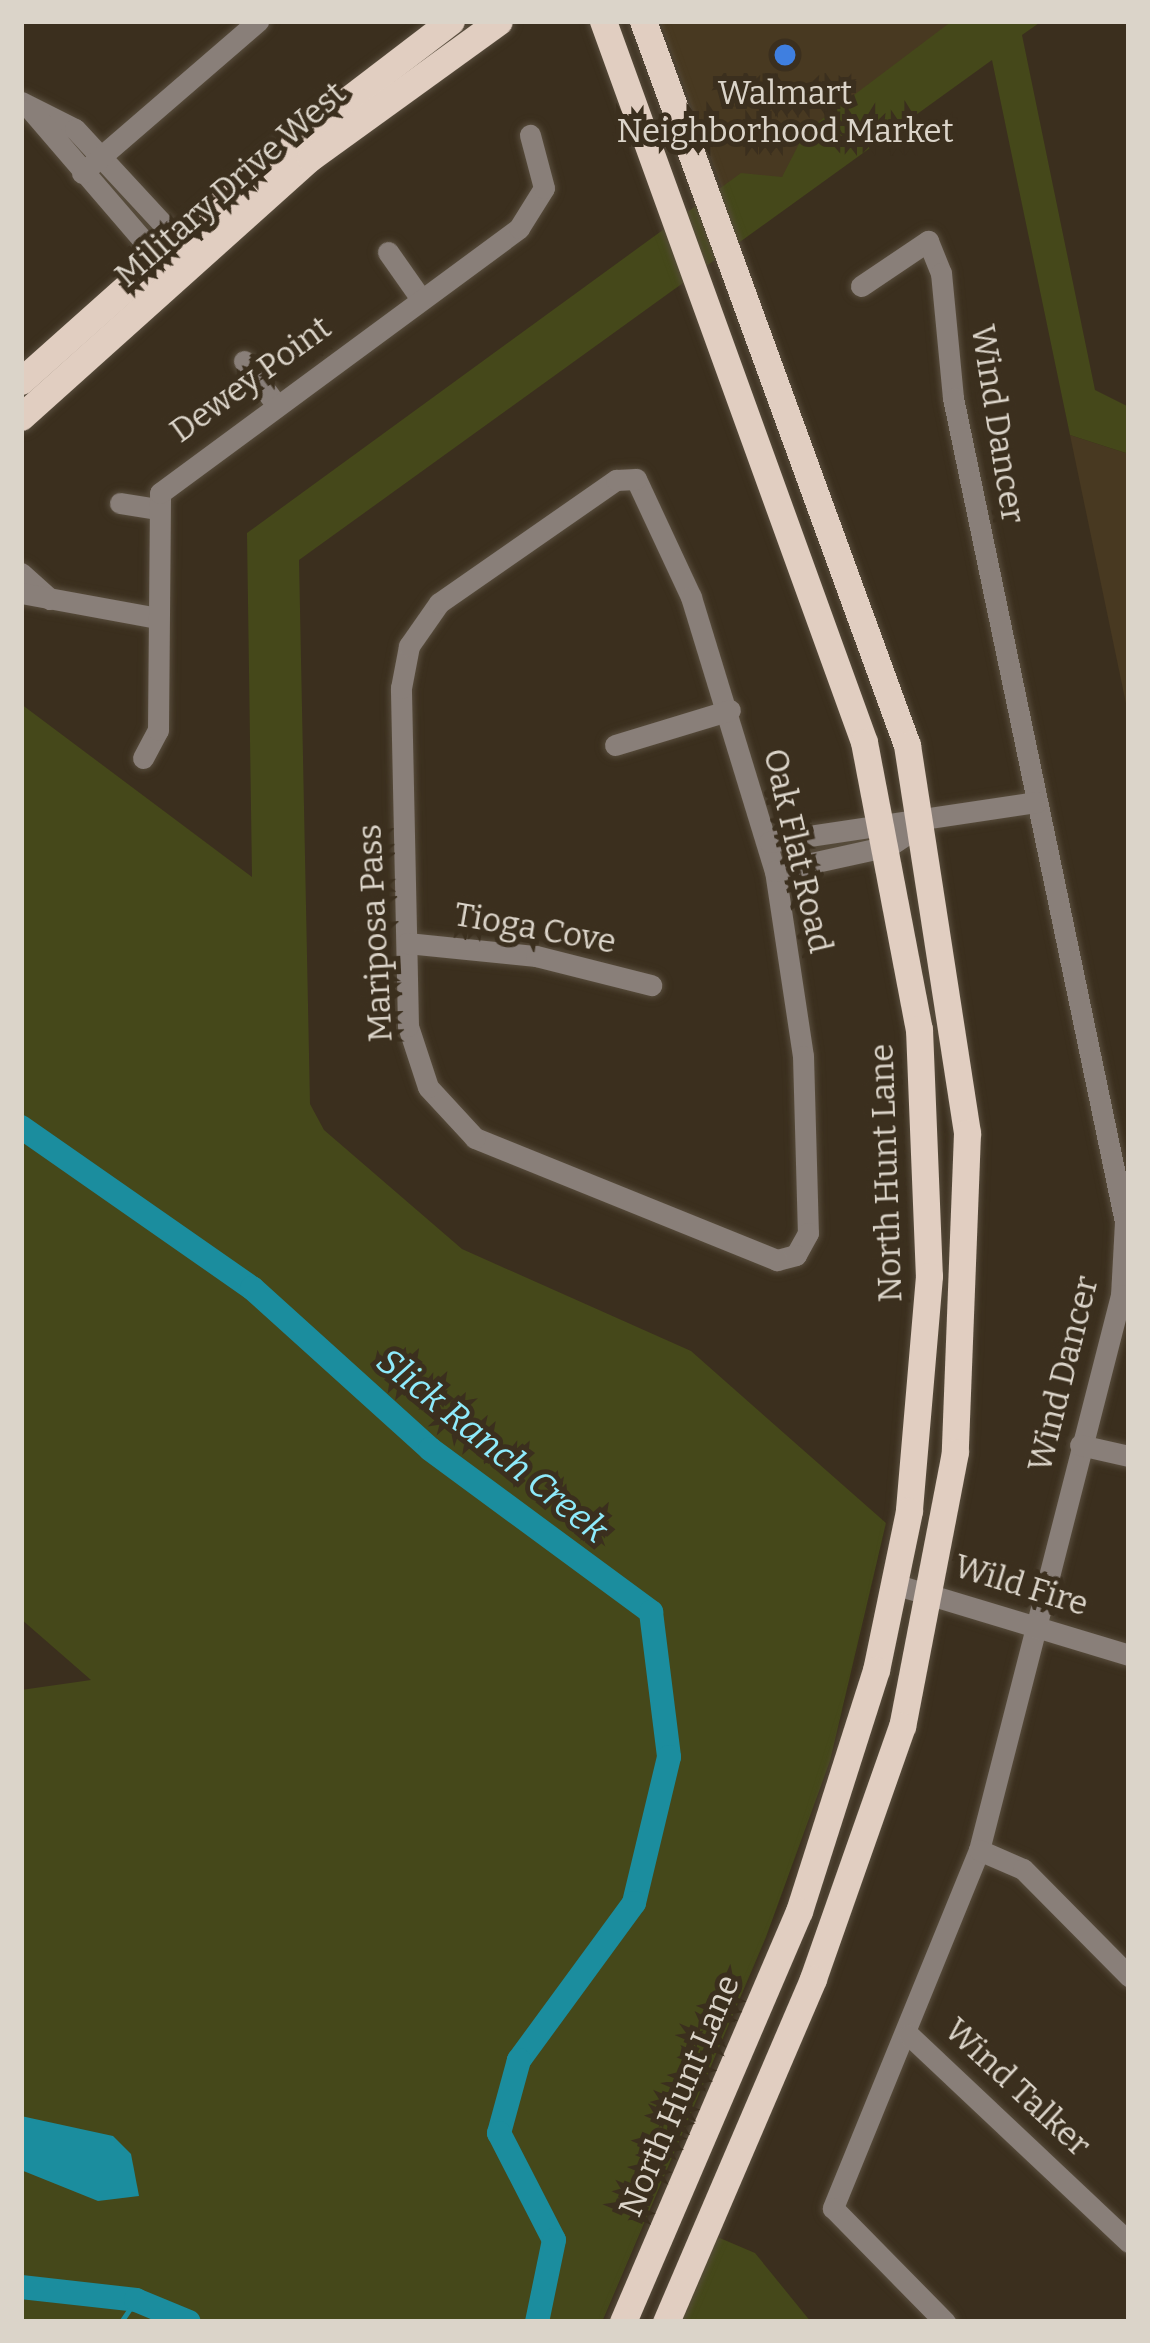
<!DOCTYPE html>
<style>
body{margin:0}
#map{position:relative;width:1150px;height:2343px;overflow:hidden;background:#3b2f1e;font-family:Bitter,serif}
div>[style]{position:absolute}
.built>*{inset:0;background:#483921}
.green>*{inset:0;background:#45481a}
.water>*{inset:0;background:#1b8d9e}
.stream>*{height:4.5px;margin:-2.25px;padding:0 2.25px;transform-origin:2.25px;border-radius:2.25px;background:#1b8d9e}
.river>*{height:24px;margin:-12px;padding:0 12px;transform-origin:12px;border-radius:12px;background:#1b8d9e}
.roads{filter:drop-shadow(0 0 3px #584d3d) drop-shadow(0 0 3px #584d3d)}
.minor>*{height:21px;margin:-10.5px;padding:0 10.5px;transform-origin:10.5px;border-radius:10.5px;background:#897f79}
.major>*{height:27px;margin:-13.5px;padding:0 13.5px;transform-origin:13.5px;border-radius:13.5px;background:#e1cec1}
.dots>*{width:33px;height:33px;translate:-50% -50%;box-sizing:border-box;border:6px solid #3b2f1e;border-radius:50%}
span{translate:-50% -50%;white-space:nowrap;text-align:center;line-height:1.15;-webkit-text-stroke:10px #3b2f1e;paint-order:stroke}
.poi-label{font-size:33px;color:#dbd4c9}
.street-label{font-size:33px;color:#dbd4c9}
.water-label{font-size:36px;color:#8eeafb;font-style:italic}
.frame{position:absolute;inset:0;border:24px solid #dbd4c9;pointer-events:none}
</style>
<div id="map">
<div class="built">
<i style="clip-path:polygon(660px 21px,986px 21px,782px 177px,726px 199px)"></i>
<i style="clip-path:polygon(1070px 435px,1129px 454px,1129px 718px)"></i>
</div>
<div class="green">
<i style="clip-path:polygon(952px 21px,1042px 21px,1022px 35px,1095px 390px,1129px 407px,1129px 454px,1070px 435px,992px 60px,299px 560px,310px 1104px,324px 1130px,462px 1249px,691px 1351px,886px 1523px,830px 1761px,766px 1937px,602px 2322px,21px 2322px,21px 1690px,91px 1680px,21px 1619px,21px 704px,252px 877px,247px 533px,741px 173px,782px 177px,805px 132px)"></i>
<i style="clip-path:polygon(715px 2236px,755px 2253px,811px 2322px,677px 2322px)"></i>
</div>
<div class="water">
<i style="clip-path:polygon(21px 2116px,113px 2136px,131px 2154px,139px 2196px,98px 2201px,21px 2170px)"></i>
</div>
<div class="stream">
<i style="left:121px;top:2322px;width:27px;rotate:-56deg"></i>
</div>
<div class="river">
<i style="left:21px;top:1127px;width:282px;rotate:34.9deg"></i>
<i style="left:252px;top:1288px;width:240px;rotate:42.1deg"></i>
<i style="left:430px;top:1449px;width:275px;rotate:36.4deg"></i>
<i style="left:651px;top:1612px;width:146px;rotate:82.9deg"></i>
<i style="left:669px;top:1757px;width:150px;rotate:103.5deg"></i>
<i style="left:634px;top:1903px;width:195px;rotate:126.2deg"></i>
<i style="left:519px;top:2060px;width:76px;rotate:105.3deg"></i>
<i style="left:499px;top:2133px;width:120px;rotate:62.8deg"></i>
<i style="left:554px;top:2240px;width:84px;rotate:101.7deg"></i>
<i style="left:21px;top:2287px;width:116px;rotate:6.4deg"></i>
<i style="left:136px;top:2300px;width:57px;rotate:22.5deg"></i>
</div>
<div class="roads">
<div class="minor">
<i style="left:21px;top:102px;width:60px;rotate:26.6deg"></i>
<i style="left:75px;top:129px;width:166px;rotate:47.2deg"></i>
<i style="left:30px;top:109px;width:208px;rotate:49.3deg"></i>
<i style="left:82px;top:173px;width:233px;rotate:-40.8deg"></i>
<i style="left:388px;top:252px;width:57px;rotate:54.9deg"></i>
<i style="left:861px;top:286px;width:81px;rotate:-33.9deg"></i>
<i style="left:928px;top:241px;width:35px;rotate:68deg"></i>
<i style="left:941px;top:273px;width:126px;rotate:84.5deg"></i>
<i style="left:953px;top:398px;width:842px;rotate:78.21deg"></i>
<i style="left:1125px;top:1222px;width:73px;rotate:93.1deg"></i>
<i style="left:1121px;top:1295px;width:573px;rotate:104.35deg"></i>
<i style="left:979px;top:1850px;width:387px;rotate:112.2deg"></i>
<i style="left:833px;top:2208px;width:160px;rotate:45.5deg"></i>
<i style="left:244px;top:361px;width:52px;rotate:53.6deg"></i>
<i style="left:636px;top:479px;width:130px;rotate:65deg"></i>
<i style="left:691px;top:597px;width:287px;rotate:73deg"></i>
<i style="left:775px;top:871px;width:187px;rotate:81.4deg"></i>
<i style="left:803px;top:1056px;width:177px;rotate:88.4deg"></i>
<i style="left:808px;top:1233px;width:25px;rotate:119deg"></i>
<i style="left:796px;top:1255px;width:20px;rotate:165deg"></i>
<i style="left:777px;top:1260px;width:326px;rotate:-158deg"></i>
<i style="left:475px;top:1138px;width:69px;rotate:-132.7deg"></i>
<i style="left:428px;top:1087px;width:64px;rotate:-108.2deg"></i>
<i style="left:408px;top:1026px;width:338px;rotate:-91.2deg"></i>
<i style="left:401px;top:688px;width:43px;rotate:-79.2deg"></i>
<i style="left:409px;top:646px;width:52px;rotate:-55.1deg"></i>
<i style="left:439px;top:603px;width:216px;rotate:-34.8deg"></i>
<i style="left:616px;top:480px;width:20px;rotate:-3deg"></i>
<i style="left:120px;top:503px;width:36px;rotate:9deg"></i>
<i style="left:21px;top:573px;width:39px;rotate:42deg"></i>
<i style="left:21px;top:593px;width:138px;rotate:10.4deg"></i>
<i style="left:615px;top:745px;width:120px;rotate:-16.9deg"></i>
<i style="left:143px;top:758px;width:32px;rotate:-62deg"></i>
<i style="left:158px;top:730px;width:237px;rotate:-89.5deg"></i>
<i style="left:160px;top:493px;width:446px;rotate:-36.4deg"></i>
<i style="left:519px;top:228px;width:47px;rotate:-58deg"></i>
<i style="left:544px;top:188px;width:55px;rotate:-104.8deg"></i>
<i style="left:769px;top:842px;width:271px;rotate:-8.5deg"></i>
<i style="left:775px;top:871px;width:117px;rotate:-12.4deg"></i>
<i style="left:889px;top:846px;width:42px;rotate:-33.3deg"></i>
<i style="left:407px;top:943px;width:130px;rotate:5.8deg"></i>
<i style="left:536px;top:956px;width:119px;rotate:14.2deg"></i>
<i style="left:1080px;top:1445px;width:50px;rotate:12.7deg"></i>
<i style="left:894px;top:1584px;width:245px;rotate:16.8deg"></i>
<i style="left:979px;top:1850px;width:48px;rotate:23.4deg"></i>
<i style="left:1023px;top:1869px;width:151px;rotate:45.3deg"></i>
<i style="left:909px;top:2035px;width:302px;rotate:43.3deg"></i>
</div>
<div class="major">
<i style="left:603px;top:21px;width:767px;rotate:70.1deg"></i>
<i style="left:864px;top:742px;width:292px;rotate:79.2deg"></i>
<i style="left:919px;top:1029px;width:247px;rotate:87.7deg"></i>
<i style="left:929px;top:1276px;width:236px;rotate:94.9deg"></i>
<i style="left:909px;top:1511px;width:162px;rotate:101.7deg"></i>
<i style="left:876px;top:1670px;width:253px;rotate:107.7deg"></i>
<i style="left:799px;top:1911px;width:447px;rotate:113.2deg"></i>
<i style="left:643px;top:21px;width:771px;rotate:69.97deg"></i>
<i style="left:907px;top:745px;width:393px;rotate:81.2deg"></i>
<i style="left:967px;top:1133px;width:319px;rotate:92.2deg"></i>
<i style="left:955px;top:1452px;width:279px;rotate:100.9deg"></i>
<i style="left:902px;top:1726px;width:268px;rotate:109.4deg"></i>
<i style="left:813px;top:1979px;width:373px;rotate:113.2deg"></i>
<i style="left:21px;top:381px;width:332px;rotate:-41.7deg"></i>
<i style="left:269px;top:160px;width:229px;rotate:-37.4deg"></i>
<i style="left:21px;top:417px;width:388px;rotate:-41.9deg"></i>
<i style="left:310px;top:158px;width:233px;rotate:-35.9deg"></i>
</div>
</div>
<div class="dots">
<i style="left:785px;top:55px;background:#3f7fe0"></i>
</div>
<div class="poi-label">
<span style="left:785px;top:113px">Walmart<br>Neighborhood Market</span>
</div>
<div class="street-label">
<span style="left:231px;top:185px;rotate:-41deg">Military Drive West</span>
<span style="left:251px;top:380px;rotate:-36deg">Dewey Point</span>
<span style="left:997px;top:424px;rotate:81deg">Wind Dancer</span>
<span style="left:797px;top:851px;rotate:77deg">Oak Flat Road</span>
<span style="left:535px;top:929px;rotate:10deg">Tioga Cove</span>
<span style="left:376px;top:933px;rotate:-93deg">Mariposa Pass</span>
<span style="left:887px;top:1173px;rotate:-92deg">North Hunt Lane</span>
<span style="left:1064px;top:1374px;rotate:-76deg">Wind Dancer</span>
<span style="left:1021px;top:1586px;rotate:17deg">Wild Fire</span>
<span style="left:1017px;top:2088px;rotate:43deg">Wind Talker</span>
<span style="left:680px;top:2096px;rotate:-67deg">North Hunt Lane</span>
</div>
<div class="water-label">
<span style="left:492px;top:1446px;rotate:39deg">Slick Ranch Creek</span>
</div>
<div class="frame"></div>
</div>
